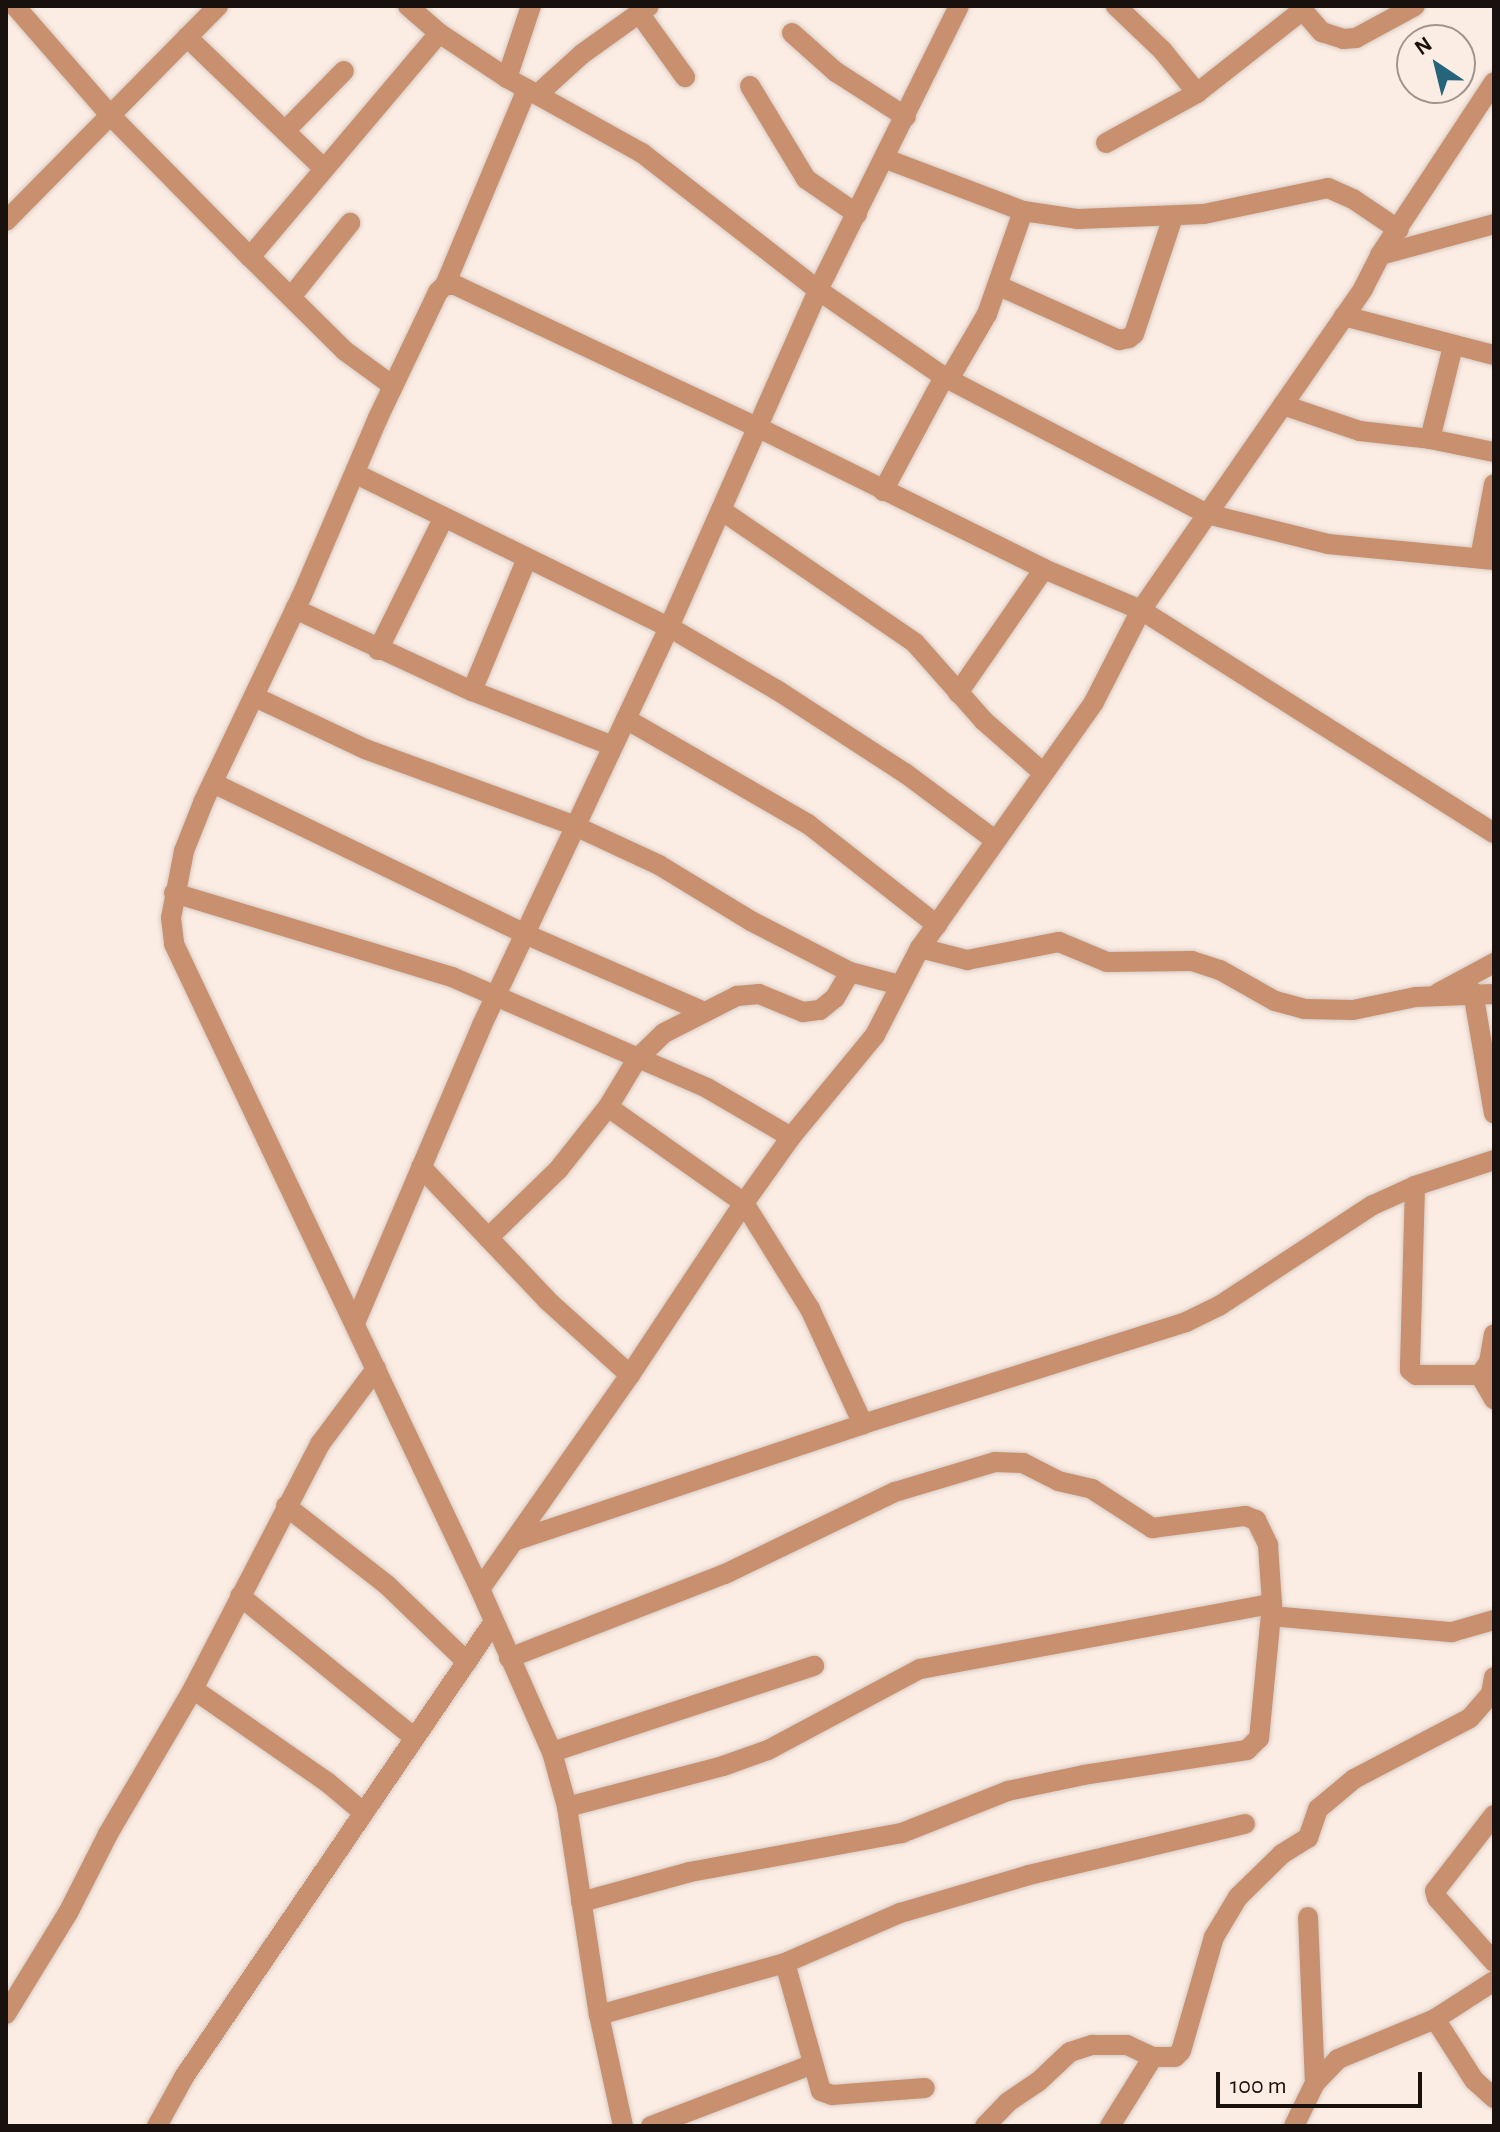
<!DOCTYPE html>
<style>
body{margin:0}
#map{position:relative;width:1500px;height:2132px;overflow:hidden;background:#fcede4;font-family:"Alegreya Sans",sans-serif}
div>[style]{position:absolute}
.roads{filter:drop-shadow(0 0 2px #d8cac2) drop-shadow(0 0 2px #d8cac2)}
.minor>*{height:20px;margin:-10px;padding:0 10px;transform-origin:10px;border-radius:10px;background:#c8906e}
span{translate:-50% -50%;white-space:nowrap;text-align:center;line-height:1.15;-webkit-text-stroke:6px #fcede4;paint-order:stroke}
.frame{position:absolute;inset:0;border:8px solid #18110d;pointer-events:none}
.north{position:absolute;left:1396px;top:24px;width:80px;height:80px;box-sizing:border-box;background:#fcede4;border:2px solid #a1958e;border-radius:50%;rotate:325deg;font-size:22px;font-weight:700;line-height:32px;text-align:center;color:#18110d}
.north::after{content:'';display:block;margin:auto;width:28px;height:36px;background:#25647a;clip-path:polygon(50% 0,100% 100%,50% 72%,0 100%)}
.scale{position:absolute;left:1216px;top:2072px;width:206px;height:36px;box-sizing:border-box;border:4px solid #18110d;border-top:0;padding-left:10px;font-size:24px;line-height:28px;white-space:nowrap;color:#18110d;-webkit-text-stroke:6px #fcede4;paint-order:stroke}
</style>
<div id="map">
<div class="roads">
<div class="minor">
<i style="left:15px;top:6px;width:145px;rotate:48.9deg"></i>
<i style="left:110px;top:115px;width:199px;rotate:45.4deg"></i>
<i style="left:250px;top:257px;width:134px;rotate:44.7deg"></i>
<i style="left:345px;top:351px;width:59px;rotate:36.1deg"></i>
<i style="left:408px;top:6px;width:41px;rotate:41.1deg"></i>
<i style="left:439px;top:33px;width:82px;rotate:33.5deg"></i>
<i style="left:507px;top:78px;width:154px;rotate:29.1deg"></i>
<i style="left:642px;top:153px;width:223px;rotate:37.9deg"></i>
<i style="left:818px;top:290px;width:153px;rotate:34.6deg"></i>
<i style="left:944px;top:377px;width:297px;rotate:27.5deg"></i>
<i style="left:1207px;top:514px;width:125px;rotate:13.9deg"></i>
<i style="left:1328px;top:544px;width:167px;rotate:5.5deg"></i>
<i style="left:1299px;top:6px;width:35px;rotate:49deg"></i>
<i style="left:1322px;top:32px;width:22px;rotate:18deg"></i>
<i style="left:1343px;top:39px;width:13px;rotate:-4deg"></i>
<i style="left:1356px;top:38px;width:67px;rotate:-28.5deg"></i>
<i style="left:639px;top:13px;width:79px;rotate:54.3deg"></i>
<i style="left:792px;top:33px;width:59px;rotate:41.6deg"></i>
<i style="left:836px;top:72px;width:83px;rotate:32.7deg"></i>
<i style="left:187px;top:37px;width:189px;rotate:43.9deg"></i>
<i style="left:507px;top:78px;width:76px;rotate:-71.6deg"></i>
<i style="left:750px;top:86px;width:109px;rotate:58.9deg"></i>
<i style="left:806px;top:179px;width:62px;rotate:34.5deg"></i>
<i style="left:527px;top:89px;width:212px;rotate:112.7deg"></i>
<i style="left:445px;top:285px;width:10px;rotate:135deg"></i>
<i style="left:438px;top:292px;width:140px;rotate:115.5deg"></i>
<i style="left:378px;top:418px;width:193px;rotate:113.2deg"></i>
<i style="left:302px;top:595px;width:230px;rotate:115.5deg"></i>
<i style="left:203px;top:803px;width:52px;rotate:111.6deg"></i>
<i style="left:184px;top:851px;width:68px;rotate:101deg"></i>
<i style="left:171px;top:918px;width:26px;rotate:83deg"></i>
<i style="left:174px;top:944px;width:714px;rotate:64.62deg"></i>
<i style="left:480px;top:1589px;width:178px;rotate:66.2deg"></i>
<i style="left:552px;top:1752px;width:57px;rotate:74.7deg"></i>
<i style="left:567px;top:1807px;width:210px;rotate:81.3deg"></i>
<i style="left:599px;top:2015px;width:114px;rotate:77.8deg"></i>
<i style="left:1197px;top:93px;width:135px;rotate:-38.1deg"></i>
<i style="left:538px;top:94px;width:59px;rotate:-42.3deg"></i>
<i style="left:582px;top:54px;width:82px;rotate:-35.6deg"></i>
<i style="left:285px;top:131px;width:84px;rotate:-45.5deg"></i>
<i style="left:1106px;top:143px;width:104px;rotate:-28.8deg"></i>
<i style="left:1197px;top:93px;width:55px;rotate:-129.1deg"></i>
<i style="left:1162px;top:50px;width:64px;rotate:-136.3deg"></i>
<i style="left:886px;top:159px;width:147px;rotate:20.8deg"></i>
<i style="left:1023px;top:211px;width:56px;rotate:8.3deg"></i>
<i style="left:1078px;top:219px;width:126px;rotate:-2.3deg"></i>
<i style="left:1204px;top:214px;width:127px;rotate:-11.8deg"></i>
<i style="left:1328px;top:188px;width:27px;rotate:24deg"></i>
<i style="left:1353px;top:199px;width:55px;rotate:34deg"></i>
<i style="left:6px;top:221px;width:302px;rotate:-45.4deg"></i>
<i style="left:1380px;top:255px;width:118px;rotate:-15.2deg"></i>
<i style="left:250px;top:257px;width:293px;rotate:-49.8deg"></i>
<i style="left:445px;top:285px;width:10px"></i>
<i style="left:455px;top:285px;width:334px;rotate:25.2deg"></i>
<i style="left:757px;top:427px;width:320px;rotate:26.3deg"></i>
<i style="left:1044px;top:569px;width:105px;rotate:22.9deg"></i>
<i style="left:1141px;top:610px;width:418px;rotate:32.3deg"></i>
<i style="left:999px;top:286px;width:132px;rotate:24.2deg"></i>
<i style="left:1119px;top:340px;width:10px;rotate:-11deg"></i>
<i style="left:1129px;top:338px;width:6px;rotate:-39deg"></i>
<i style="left:1134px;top:334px;width:123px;rotate:-71.6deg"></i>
<i style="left:291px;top:297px;width:95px;rotate:-51.4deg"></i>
<i style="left:1344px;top:316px;width:155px;rotate:14.6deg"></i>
<i style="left:949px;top:379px;width:75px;rotate:-59.7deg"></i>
<i style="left:987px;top:314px;width:109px;rotate:-70.7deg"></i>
<i style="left:1283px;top:405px;width:81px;rotate:18.7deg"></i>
<i style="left:1360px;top:431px;width:70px;rotate:6.5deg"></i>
<i style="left:1430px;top:439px;width:65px;rotate:11.5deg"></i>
<i style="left:1430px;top:439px;width:96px;rotate:-76.1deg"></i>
<i style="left:356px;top:474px;width:348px;rotate:26.1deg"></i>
<i style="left:669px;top:627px;width:125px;rotate:30.3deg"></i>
<i style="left:777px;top:690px;width:153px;rotate:33deg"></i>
<i style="left:905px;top:773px;width:112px;rotate:36.7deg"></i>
<i style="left:883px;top:491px;width:129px;rotate:-61.8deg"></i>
<i style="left:721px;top:510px;width:235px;rotate:34.4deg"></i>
<i style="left:915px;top:643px;width:104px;rotate:48.5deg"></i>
<i style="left:984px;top:721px;width:77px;rotate:41.3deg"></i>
<i style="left:1480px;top:558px;width:75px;rotate:-79.3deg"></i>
<i style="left:295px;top:609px;width:195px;rotate:24.9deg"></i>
<i style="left:472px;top:691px;width:151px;rotate:21.3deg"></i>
<i style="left:378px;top:650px;width:148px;rotate:-63.6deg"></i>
<i style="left:472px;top:691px;width:144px;rotate:-67.5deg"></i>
<i style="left:958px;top:693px;width:151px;rotate:-55.3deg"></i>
<i style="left:255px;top:697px;width:122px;rotate:25.3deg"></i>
<i style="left:365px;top:749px;width:224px;rotate:20.1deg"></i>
<i style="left:575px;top:826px;width:93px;rotate:24.9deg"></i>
<i style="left:659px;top:865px;width:108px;rotate:31.3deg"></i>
<i style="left:751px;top:921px;width:111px;rotate:27.3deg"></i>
<i style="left:850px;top:972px;width:52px;rotate:14.6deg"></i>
<i style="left:626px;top:719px;width:210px;rotate:30deg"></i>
<i style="left:808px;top:824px;width:164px;rotate:38.1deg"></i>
<i style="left:213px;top:783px;width:347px;rotate:25.8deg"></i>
<i style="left:525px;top:934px;width:193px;rotate:23.5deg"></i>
<i style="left:174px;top:893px;width:290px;rotate:16.8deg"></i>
<i style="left:452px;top:977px;width:278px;rotate:23.5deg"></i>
<i style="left:707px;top:1088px;width:97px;rotate:30.3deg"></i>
<i style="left:920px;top:948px;width:49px;rotate:14.3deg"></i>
<i style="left:967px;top:960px;width:94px;rotate:-11.1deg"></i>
<i style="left:1059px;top:942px;width:52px;rotate:22.6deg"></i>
<i style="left:1107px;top:962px;width:85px;rotate:-0.7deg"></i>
<i style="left:1192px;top:961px;width:29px;rotate:18deg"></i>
<i style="left:1220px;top:970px;width:63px;rotate:29.4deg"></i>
<i style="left:1275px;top:1001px;width:30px;rotate:15deg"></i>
<i style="left:1304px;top:1009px;width:49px;rotate:1.2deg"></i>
<i style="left:1353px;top:1010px;width:64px;rotate:-11.7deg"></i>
<i style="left:1416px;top:997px;width:78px;rotate:-2.2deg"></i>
<i style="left:1473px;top:992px;width:123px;rotate:80.2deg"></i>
<i style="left:1438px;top:993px;width:64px;rotate:-28.2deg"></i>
<i style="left:608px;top:1107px;width:166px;rotate:35.2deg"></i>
<i style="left:744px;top:1203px;width:125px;rotate:58.1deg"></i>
<i style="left:810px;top:1309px;width:127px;rotate:65.3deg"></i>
<i style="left:421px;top:1167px;width:183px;rotate:46.5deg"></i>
<i style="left:547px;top:1300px;width:112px;rotate:42.1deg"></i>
<i style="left:1415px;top:1186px;width:184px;rotate:91.6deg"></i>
<i style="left:1410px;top:1370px;width:8px;rotate:40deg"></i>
<i style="left:1416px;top:1375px;width:64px"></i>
<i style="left:488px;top:1238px;width:98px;rotate:-44.2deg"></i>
<i style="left:558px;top:1170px;width:80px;rotate:-51.6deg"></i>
<i style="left:608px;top:1107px;width:56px;rotate:-58.9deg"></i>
<i style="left:637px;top:1059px;width:37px;rotate:-44deg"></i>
<i style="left:664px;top:1033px;width:82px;rotate:-26.9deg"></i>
<i style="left:737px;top:996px;width:22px;rotate:-5deg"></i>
<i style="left:759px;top:994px;width:48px;rotate:22.2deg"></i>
<i style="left:803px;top:1012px;width:17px;rotate:-7deg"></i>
<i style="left:820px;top:1010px;width:19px;rotate:-39deg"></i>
<i style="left:835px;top:998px;width:30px;rotate:-60deg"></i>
<i style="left:355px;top:1323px;width:324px;rotate:-66.9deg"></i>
<i style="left:482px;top:1025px;width:440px;rotate:-64.8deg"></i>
<i style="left:669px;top:627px;width:368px;rotate:-66.1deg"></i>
<i style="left:818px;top:290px;width:317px;rotate:-63.6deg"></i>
<i style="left:1480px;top:1375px;width:16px;rotate:-55deg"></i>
<i style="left:1489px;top:1362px;width:28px;rotate:-80deg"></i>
<i style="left:1480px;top:1375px;width:28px;rotate:60deg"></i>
<i style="left:286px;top:1506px;width:128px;rotate:38deg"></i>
<i style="left:387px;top:1585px;width:111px;rotate:43.9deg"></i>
<i style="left:514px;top:1541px;width:368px;rotate:-18.5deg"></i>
<i style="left:863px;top:1424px;width:339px;rotate:-17.5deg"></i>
<i style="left:1186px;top:1322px;width:37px;rotate:-26deg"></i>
<i style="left:1219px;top:1306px;width:184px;rotate:-33.3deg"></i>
<i style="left:1373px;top:1205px;width:46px;rotate:-24.3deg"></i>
<i style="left:1415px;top:1186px;width:83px;rotate:-18.2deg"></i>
<i style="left:480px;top:1589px;width:261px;rotate:-55deg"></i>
<i style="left:630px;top:1375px;width:206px;rotate:-56.5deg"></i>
<i style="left:744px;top:1203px;width:81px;rotate:-54.5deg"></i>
<i style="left:791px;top:1137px;width:132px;rotate:-50.5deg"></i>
<i style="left:875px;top:1035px;width:98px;rotate:-62.7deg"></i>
<i style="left:920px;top:948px;width:301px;rotate:-54.7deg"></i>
<i style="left:1094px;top:702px;width:103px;rotate:-62.9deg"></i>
<i style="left:1141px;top:610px;width:390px;rotate:-55.3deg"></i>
<i style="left:1363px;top:289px;width:38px;rotate:-63deg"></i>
<i style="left:1380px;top:255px;width:207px;rotate:-56.6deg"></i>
<i style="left:240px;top:1596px;width:225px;rotate:39.1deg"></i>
<i style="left:1271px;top:1616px;width:182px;rotate:5.1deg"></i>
<i style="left:1452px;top:1632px;width:44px;rotate:-15.9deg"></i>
<i style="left:509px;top:1658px;width:232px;rotate:-21.3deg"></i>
<i style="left:725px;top:1574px;width:189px;rotate:-25.8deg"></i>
<i style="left:895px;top:1492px;width:104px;rotate:-16.7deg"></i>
<i style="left:995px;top:1462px;width:28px;rotate:2deg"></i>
<i style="left:1023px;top:1463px;width:39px;rotate:27deg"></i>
<i style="left:1058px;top:1481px;width:35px;rotate:13deg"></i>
<i style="left:1092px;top:1489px;width:72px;rotate:33deg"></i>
<i style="left:1152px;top:1528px;width:94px;rotate:-7.4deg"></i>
<i style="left:1245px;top:1516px;width:12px;rotate:20deg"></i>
<i style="left:1256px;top:1520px;width:28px;rotate:64deg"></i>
<i style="left:1268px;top:1545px;width:59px;rotate:86.1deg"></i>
<i style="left:1272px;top:1604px;width:135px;rotate:95.5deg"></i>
<i style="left:1259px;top:1738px;width:17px;rotate:135deg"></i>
<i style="left:1247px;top:1750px;width:165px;rotate:171.3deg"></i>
<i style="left:1084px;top:1775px;width:78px;rotate:168.1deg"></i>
<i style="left:1008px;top:1791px;width:114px;rotate:158.4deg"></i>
<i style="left:902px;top:1833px;width:216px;rotate:169.6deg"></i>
<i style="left:690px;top:1872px;width:113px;rotate:164.6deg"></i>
<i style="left:193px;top:1689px;width:163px;rotate:34.8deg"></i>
<i style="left:327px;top:1782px;width:48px;rotate:40deg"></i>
<i style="left:552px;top:1752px;width:276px;rotate:-18.2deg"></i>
<i style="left:567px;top:1807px;width:161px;rotate:-14.7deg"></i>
<i style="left:723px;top:1766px;width:48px;rotate:-19.6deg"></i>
<i style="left:768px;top:1750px;width:172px;rotate:-28.1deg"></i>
<i style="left:920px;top:1669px;width:358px;rotate:-10.5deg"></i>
<i style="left:1494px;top:1815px;width:96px;rotate:127.8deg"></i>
<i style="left:1435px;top:1891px;width:7px;rotate:74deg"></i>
<i style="left:1437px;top:1898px;width:86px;rotate:48.3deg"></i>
<i style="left:1308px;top:1917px;width:166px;rotate:87.6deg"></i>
<i style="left:785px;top:1963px;width:133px;rotate:74.3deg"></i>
<i style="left:821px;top:2091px;width:12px;rotate:20deg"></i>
<i style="left:832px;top:2095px;width:93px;rotate:-4.3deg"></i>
<i style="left:6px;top:2014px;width:119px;rotate:-58.5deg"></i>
<i style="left:68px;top:1913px;width:89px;rotate:-63.1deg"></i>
<i style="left:108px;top:1834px;width:168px;rotate:-59.6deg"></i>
<i style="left:193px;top:1689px;width:276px;rotate:-62.6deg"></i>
<i style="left:320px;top:1444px;width:94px;rotate:-53.3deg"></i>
<i style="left:599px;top:2015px;width:193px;rotate:-15.6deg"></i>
<i style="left:785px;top:1963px;width:125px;rotate:-23.5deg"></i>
<i style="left:900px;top:1913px;width:134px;rotate:-16.4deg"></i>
<i style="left:1029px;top:1875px;width:222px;rotate:-13.3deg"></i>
<i style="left:1435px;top:2019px;width:72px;rotate:57.4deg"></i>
<i style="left:1474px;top:2080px;width:27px;rotate:42deg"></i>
<i style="left:157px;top:2126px;width:56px;rotate:-61.1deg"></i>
<i style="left:184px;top:2077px;width:549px;rotate:-55.76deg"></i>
<i style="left:651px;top:2126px;width:171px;rotate:-20.9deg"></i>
<i style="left:985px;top:2126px;width:33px;rotate:-46deg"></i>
<i style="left:1008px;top:2102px;width:36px;rotate:-34deg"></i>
<i style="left:1038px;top:2082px;width:44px;rotate:-43.2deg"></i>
<i style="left:1070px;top:2052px;width:23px;rotate:-18deg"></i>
<i style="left:1092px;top:2045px;width:35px"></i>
<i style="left:1127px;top:2045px;width:29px;rotate:25deg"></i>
<i style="left:1153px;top:2057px;width:22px"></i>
<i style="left:1175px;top:2057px;width:8px;rotate:-45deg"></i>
<i style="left:1181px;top:2051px;width:119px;rotate:-73.9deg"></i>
<i style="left:1214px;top:1937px;width:47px;rotate:-59deg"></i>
<i style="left:1238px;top:1897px;width:62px;rotate:-44.3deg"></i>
<i style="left:1282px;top:1854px;width:31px;rotate:-32deg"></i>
<i style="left:1308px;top:1838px;width:31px;rotate:-71deg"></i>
<i style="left:1318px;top:1809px;width:47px;rotate:-39.8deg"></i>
<i style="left:1354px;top:1779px;width:131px;rotate:-27.7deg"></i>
<i style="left:1470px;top:1718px;width:32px;rotate:-49deg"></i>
<i style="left:1491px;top:1694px;width:17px;rotate:-80deg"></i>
<i style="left:1110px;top:2126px;width:81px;rotate:-58.1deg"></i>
<i style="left:1294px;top:2126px;width:48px;rotate:-64deg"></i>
<i style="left:1315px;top:2083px;width:33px;rotate:-46deg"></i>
<i style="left:1338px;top:2059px;width:105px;rotate:-22.4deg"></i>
<i style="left:1435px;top:2019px;width:70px;rotate:-32.8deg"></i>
</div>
</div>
<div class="frame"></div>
<div class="north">N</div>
<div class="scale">100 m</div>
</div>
